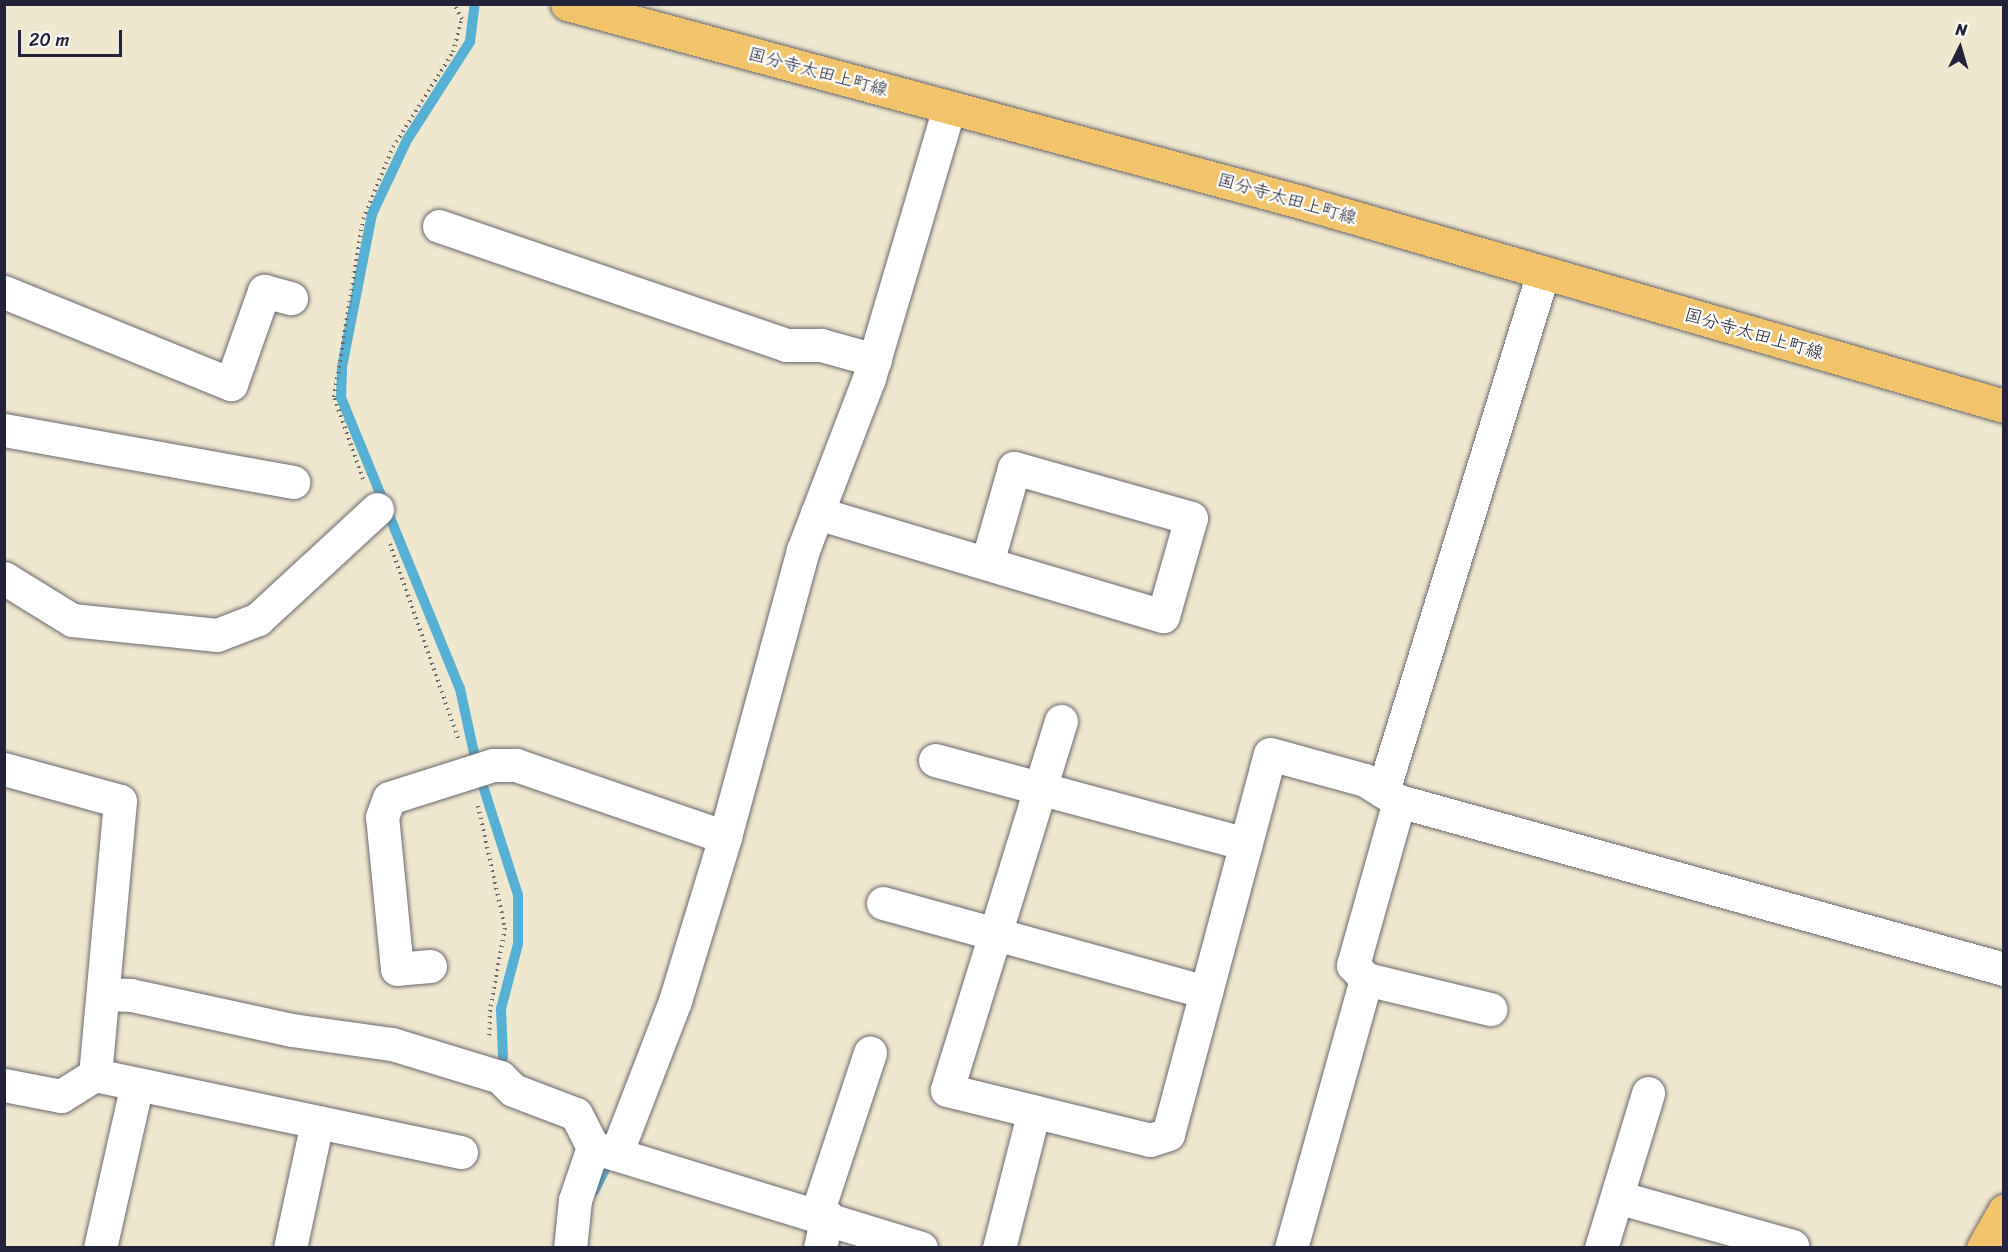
<!DOCTYPE html>
<meta charset="utf-8">
<style>
body{margin:0}
#map{position:relative;width:2008px;height:1252px;overflow:hidden;background:#f0e8ce;font-family:Sriracha,"Klee One",sans-serif}
div>[style]{position:absolute}
.stream>*{height:10px;margin:-5px;padding:0 5px;transform-origin:5px;border-radius:5px;background:#56b0d3}
.path>*{height:4px;margin-top:-2px;transform-origin:0;background:repeating-linear-gradient(90deg,#6a676e 0 1.5px,transparent 0 6px)}
.roads{filter:drop-shadow(0 0 2px #6a676e) drop-shadow(0 0 2px #6a676e)}
.minor>*{height:33px;margin:-16.5px;padding:0 16.5px;transform-origin:16.5px;border-radius:16.5px;background:#fff}
.major>*{height:33px;margin:-16.5px;padding:0 16.5px;transform-origin:16.5px;border-radius:16.5px;background:#f1c36a}
span{translate:-50% -50%;white-space:nowrap;text-align:center;line-height:1.15;-webkit-text-stroke:5px #fdfcf7;paint-order:stroke}
.street-label{font-size:18px;color:#22223b}
.frame{position:absolute;inset:0;border:6px solid #22223b;pointer-events:none}
.north{position:absolute;left:1930px;top:18px;width:60px;height:60px;-webkit-text-stroke:4px #fdfcf7;paint-order:stroke;rotate:5deg;font-size:16px;font-weight:700;line-height:24px;text-align:center;color:#22223b}
.north::after{content:'';display:block;margin:auto;width:21px;height:27px;background:#22223b;clip-path:polygon(50% 0,100% 100%,50% 72%,0 100%)}
.scale{position:absolute;left:18px;top:30px;width:104px;height:27px;box-sizing:border-box;border:3px solid #22223b;border-top:0;padding-left:8px;font-size:18px;line-height:21px;white-space:nowrap;color:#22223b;-webkit-text-stroke:4px #fdfcf7;paint-order:stroke}
</style>
<div id="map">
<div class="stream">
<i style="left:474px;top:753px;width:66px;rotate:-102.3deg"></i>
<i style="left:460px;top:689px;width:314px;rotate:-112.2deg"></i>
<i style="left:341px;top:398px;width:31px;rotate:-88deg"></i>
<i style="left:342px;top:367px;width:156px;rotate:-78.9deg"></i>
<i style="left:372px;top:214px;width:82px;rotate:-64.7deg"></i>
<i style="left:407px;top:140px;width:117px;rotate:-57.3deg"></i>
<i style="left:470px;top:42px;width:38px;rotate:-83deg"></i>
<i style="left:483px;top:786px;width:114px;rotate:72.2deg"></i>
<i style="left:518px;top:895px;width:49px;rotate:90deg"></i>
<i style="left:518px;top:944px;width:67px;rotate:104.7deg"></i>
<i style="left:501px;top:1009px;width:48px;rotate:87.6deg"></i>
<i style="left:594px;top:1191px;width:25px;rotate:-63deg"></i>
</div>
<div class="path">
<i style="left:363px;top:479px;width:87px;rotate:-109.5deg"></i>
<i style="left:334px;top:397px;width:180px;rotate:-80.7deg"></i>
<i style="left:363px;top:219px;width:78px;rotate:-67.4deg"></i>
<i style="left:393px;top:147px;width:112px;rotate:-57.7deg"></i>
<i style="left:453px;top:52px;width:34px;rotate:-75deg"></i>
<i style="left:462px;top:19px;width:17px;rotate:-118deg"></i>
<i style="left:390px;top:544px;width:209px;rotate:70.7deg"></i>
<i style="left:478px;top:806px;width:125px;rotate:77.5deg"></i>
<i style="left:505px;top:928px;width:83px;rotate:100.4deg"></i>
<i style="left:490px;top:1010px;width:29px;rotate:92deg"></i>
</div>
<div class="roads">
<div class="minor">
<i style="left:439px;top:226px;width:367px;rotate:18.9deg"></i>
<i style="left:786px;top:345px;width:35px"></i>
<i style="left:821px;top:345px;width:56px;rotate:15.5deg"></i>
<i style="left:4px;top:292px;width:245px;rotate:22.1deg"></i>
<i style="left:231px;top:384px;width:99px;rotate:-70.5deg"></i>
<i style="left:264px;top:291px;width:28px;rotate:15deg"></i>
<i style="left:4px;top:430px;width:294px;rotate:10.2deg"></i>
<i style="left:817px;top:513px;width:361px;rotate:16.6deg"></i>
<i style="left:1163px;top:616px;width:102px;rotate:-74.1deg"></i>
<i style="left:1191px;top:518px;width:184px;rotate:-164.2deg"></i>
<i style="left:1014px;top:468px;width:99px;rotate:105.9deg"></i>
<i style="left:4px;top:578px;width:80px;rotate:31.7deg"></i>
<i style="left:72px;top:620px;width:146px;rotate:5.9deg"></i>
<i style="left:217px;top:635px;width:44px;rotate:-21.3deg"></i>
<i style="left:258px;top:619px;width:162px;rotate:-42.7deg"></i>
<i style="left:1061px;top:721px;width:386px;rotate:107.2deg"></i>
<i style="left:947px;top:1090px;width:209px;rotate:13.8deg"></i>
<i style="left:1150px;top:1140px;width:19px;rotate:-18deg"></i>
<i style="left:1168px;top:1134px;width:393px;rotate:-75deg"></i>
<i style="left:1270px;top:754px;width:98px;rotate:15.3deg"></i>
<i style="left:1365px;top:780px;width:40px;rotate:32deg"></i>
<i style="left:1399px;top:801px;width:628px;rotate:15.52deg"></i>
<i style="left:935px;top:760px;width:322px;rotate:15.1deg"></i>
<i style="left:4px;top:769px;width:120px;rotate:15.4deg"></i>
<i style="left:120px;top:801px;width:275px;rotate:95.2deg"></i>
<i style="left:95px;top:1075px;width:374px;rotate:11.9deg"></i>
<i style="left:1383px;top:791px;width:542px;rotate:-72.84deg"></i>
<i style="left:883px;top:903px;width:335px;rotate:15.4deg"></i>
<i style="left:430px;top:966px;width:33px;rotate:175deg"></i>
<i style="left:397px;top:969px;width:153px;rotate:-95.6deg"></i>
<i style="left:382px;top:817px;width:20px;rotate:-70deg"></i>
<i style="left:389px;top:798px;width:109px;rotate:-17.6deg"></i>
<i style="left:493px;top:765px;width:23px"></i>
<i style="left:516px;top:765px;width:221px;rotate:19deg"></i>
<i style="left:1366px;top:979px;width:128px;rotate:13.6deg"></i>
<i style="left:103px;top:994px;width:28px;rotate:2deg"></i>
<i style="left:131px;top:995px;width:165px;rotate:12.3deg"></i>
<i style="left:292px;top:1030px;width:101px;rotate:8deg"></i>
<i style="left:392px;top:1044px;width:113px;rotate:17deg"></i>
<i style="left:500px;top:1077px;width:18px;rotate:45deg"></i>
<i style="left:513px;top:1090px;width:67px;rotate:20.9deg"></i>
<i style="left:576px;top:1114px;width:37px;rotate:63deg"></i>
<i style="left:593px;top:1147px;width:56px;rotate:108.8deg"></i>
<i style="left:575px;top:1200px;width:48px;rotate:95.9deg"></i>
<i style="left:4px;top:1085px;width:58px;rotate:10.9deg"></i>
<i style="left:61px;top:1096px;width:40px;rotate:-32deg"></i>
<i style="left:596px;top:1148px;width:340px;rotate:17.1deg"></i>
<i style="left:616px;top:1154px;width:164px;rotate:-68.9deg"></i>
<i style="left:675px;top:1001px;width:171px;rotate:-73deg"></i>
<i style="left:725px;top:837px;width:297px;rotate:-74.8deg"></i>
<i style="left:803px;top:550px;width:184px;rotate:-69deg"></i>
<i style="left:869px;top:378px;width:282px;rotate:-73.5deg"></i>
<i style="left:1617px;top:1197px;width:182px;rotate:15.6deg"></i>
<i style="left:817px;top:1213px;width:169px;rotate:-71.7deg"></i>
<i style="left:100px;top:1248px;width:168px;rotate:-77.3deg"></i>
<i style="left:290px;top:1248px;width:129px;rotate:-77.9deg"></i>
<i style="left:820px;top:1248px;width:33px;rotate:-78deg"></i>
<i style="left:999px;top:1248px;width:141px;rotate:-75.7deg"></i>
<i style="left:1291px;top:1248px;width:279px;rotate:-74.4deg"></i>
<i style="left:1366px;top:979px;width:19px;rotate:-133deg"></i>
<i style="left:1353px;top:965px;width:170px;rotate:-74.3deg"></i>
<i style="left:1601px;top:1248px;width:162px;rotate:-73.1deg"></i>
</div>
<div class="major">
<i style="left:567px;top:4px;width:760px;rotate:15.1deg"></i>
<i style="left:1301px;top:202px;width:732px;rotate:16.18deg"></i>
<i style="left:1983px;top:1248px;width:43px;rotate:-60.4deg"></i>
</div>
</div>
<div class="street-label">
<span style="left:818px;top:72px;rotate:15deg">国分寺太田上町線</span>
<span style="left:1287px;top:199px;rotate:16deg">国分寺太田上町線</span>
<span style="left:1754px;top:334px;rotate:16deg">国分寺太田上町線</span>
</div>
<div class="frame"></div>
<div class="north">N</div>
<div class="scale">20 m</div>
</div>
